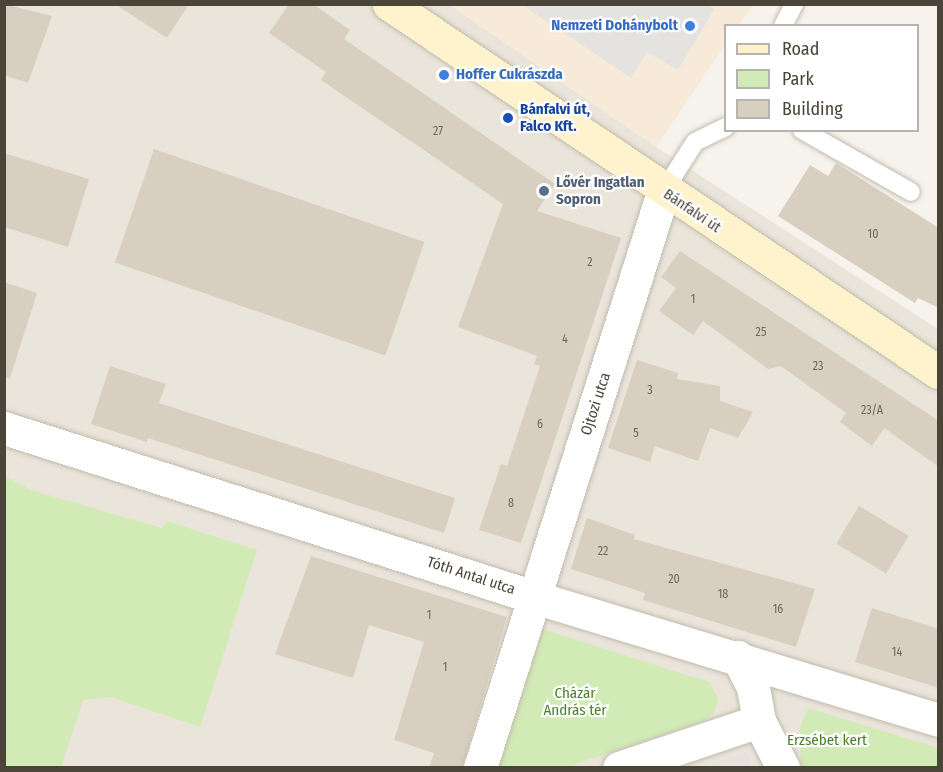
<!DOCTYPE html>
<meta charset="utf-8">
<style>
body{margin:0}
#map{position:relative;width:943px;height:772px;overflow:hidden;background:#f6f3ec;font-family:"Fira Sans Condensed",sans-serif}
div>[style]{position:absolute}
.residential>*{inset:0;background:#eae5da}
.commercial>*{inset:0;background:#f7ead8}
.industrial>*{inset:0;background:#e6e2dd}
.green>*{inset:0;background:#d2eab5}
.parking>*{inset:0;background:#e5e3e0}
.building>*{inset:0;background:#d8cfc1;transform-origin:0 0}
.roads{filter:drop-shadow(0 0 2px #c2bbae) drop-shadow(0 0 2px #c2bbae)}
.service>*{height:18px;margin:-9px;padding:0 9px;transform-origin:9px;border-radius:9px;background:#fff}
.minor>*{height:33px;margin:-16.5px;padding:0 16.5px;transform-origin:16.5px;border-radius:16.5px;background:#fff}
.secondary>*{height:33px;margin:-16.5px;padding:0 16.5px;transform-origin:16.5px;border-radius:16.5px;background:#fff3cd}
.dots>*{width:16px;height:16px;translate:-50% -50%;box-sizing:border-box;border:3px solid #fff;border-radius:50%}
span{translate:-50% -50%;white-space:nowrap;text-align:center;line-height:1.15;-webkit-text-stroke:4.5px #fff;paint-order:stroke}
.number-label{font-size:12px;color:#6e675b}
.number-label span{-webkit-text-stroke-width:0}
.shop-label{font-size:15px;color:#366cbe;font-weight:700}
.right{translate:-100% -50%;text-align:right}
.left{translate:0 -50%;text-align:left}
.transit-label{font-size:15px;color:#164399;font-weight:700}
.service-label{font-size:15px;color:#4e5e75;font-weight:700}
.street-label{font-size:15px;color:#4b4439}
.park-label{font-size:15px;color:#4a7f2a}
.frame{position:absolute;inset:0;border:6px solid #4b4439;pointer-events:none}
.legend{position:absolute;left:724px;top:24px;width:195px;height:108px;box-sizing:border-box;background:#fff;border:2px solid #b7b4b0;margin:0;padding:8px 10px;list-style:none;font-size:18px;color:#4b4439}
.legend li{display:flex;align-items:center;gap:12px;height:30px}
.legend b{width:30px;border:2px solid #b7b4b0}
</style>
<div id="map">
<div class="residential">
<i style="clip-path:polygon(4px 5px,450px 5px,656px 147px,938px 329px,938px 767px,5px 767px)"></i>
</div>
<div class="commercial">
<i style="clip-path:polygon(450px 5px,753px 5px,739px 25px,726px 26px,725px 45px,656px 147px)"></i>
</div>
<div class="industrial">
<i style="clip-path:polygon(747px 753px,752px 767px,701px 767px)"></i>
</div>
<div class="green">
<i style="clip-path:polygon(5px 476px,31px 490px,162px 528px,167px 521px,257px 550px,200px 727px,110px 697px,83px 700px,61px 767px,5px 767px)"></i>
<i style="clip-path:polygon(536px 627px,709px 682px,718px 698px,715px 711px,705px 721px,566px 767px,491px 768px)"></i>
<i style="clip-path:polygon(808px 708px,938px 748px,938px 767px,801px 767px,800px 728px)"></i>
</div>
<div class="parking">
<i style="clip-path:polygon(706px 4px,714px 10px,678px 70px,647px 52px,631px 78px,522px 5px)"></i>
</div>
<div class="building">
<i style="clip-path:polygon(4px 4px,52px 16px,28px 83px,4px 75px)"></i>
<i style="clip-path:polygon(115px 4px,189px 4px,167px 38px)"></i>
<i style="clip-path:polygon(289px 4px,313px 4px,350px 30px,344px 39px,555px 184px,537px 211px,621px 238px,521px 543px,479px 530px,501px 464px,507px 466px,540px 366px,534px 364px,537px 356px,458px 327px,503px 204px,321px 80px,326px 72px,269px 33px)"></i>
<i style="left:154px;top:149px;width:286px;height:120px;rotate:19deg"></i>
<i style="clip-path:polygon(4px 153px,89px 179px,68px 247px,4px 227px)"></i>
<i style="clip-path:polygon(836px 163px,939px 228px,939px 308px,918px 298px,915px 303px,778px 216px,810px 165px,828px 176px)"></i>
<i style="clip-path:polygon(680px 251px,939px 421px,939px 467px,884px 428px,872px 446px,840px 422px,846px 413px,781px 366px,768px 369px,703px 321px,693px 335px,659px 311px,676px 288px,661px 277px)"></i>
<i style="clip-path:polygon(4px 282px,37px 293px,10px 378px,4px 378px)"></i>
<i style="clip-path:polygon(637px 360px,678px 373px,677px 379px,720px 386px,720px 401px,753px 412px,738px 438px,710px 428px,698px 461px,655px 446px,650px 462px,608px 448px)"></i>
<i style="clip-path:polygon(110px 366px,166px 384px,159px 403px,455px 498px,444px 533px,148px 438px,147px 442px,91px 424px)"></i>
<i style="left:859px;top:506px;width:58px;height:44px;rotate:31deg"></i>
<i style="clip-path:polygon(587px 518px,635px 535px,634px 539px,815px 589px,796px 647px,643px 600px,645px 593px,571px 569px)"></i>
<i style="clip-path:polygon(311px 556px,507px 617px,462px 768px,429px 768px,434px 753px,394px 740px,424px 642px,369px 625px,353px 678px,275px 654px)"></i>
<i style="clip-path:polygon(872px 608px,939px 629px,939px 688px,855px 662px)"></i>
</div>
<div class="roads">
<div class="service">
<i style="left:783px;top:26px;width:25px;rotate:-63deg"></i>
<i style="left:802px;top:130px;width:125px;rotate:29.6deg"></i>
<i style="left:663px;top:192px;width:59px;rotate:-57.4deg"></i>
<i style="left:695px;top:142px;width:34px;rotate:-26deg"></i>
</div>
<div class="minor">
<i style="left:4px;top:428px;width:556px;rotate:17.69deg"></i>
<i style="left:534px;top:597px;width:422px;rotate:16.9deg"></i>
<i style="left:759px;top:721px;width:53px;rotate:62.9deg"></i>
<i style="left:480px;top:768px;width:604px;rotate:-72.37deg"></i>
<i style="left:619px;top:768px;width:148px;rotate:-18.6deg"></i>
<i style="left:759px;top:721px;width:35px;rotate:-100deg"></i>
<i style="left:753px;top:687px;width:34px;rotate:-117deg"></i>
</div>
<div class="secondary">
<i style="left:389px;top:4px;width:661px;rotate:33.83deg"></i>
</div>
</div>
<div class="dots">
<i style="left:690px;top:26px;background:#3f7fe0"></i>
<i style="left:444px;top:75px;background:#3f7fe0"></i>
<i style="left:508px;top:118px;background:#1a4fb4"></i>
<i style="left:544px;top:191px;background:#5c6f8a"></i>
</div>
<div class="number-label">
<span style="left:438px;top:132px">27</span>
<span style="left:873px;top:235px">10</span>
<span style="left:590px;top:263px">2</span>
<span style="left:693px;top:300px">1</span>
<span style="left:761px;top:333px">25</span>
<span style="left:565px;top:340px">4</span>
<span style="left:818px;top:367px">23</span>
<span style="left:650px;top:391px">3</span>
<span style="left:872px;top:411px">23/A</span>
<span style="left:540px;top:425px">6</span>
<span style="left:636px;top:434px">5</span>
<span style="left:511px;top:504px">8</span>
<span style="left:603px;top:552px">22</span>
<span style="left:674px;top:580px">20</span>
<span style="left:723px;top:595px">18</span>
<span style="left:778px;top:610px">16</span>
<span style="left:429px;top:616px">1</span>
<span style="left:897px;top:653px">14</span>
<span style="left:445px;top:668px">1</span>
</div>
<div class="shop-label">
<span class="right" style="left:678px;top:26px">Nemzeti Dohánybolt</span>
<span class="left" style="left:456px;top:75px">Hoffer Cukrászda</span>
</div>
<div class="transit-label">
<span class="left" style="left:520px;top:118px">Bánfalvi út,<br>Falco Kft.</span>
</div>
<div class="service-label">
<span class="left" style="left:556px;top:191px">Lővér Ingatlan<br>Sopron</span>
</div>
<div class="street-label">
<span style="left:692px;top:211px;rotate:34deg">Bánfalvi út</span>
<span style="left:596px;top:404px;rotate:-72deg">Ojtozi utca</span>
<span style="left:471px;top:576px;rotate:18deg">Tóth Antal utca</span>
</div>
<div class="park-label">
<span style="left:575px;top:702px">Cházár<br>András tér</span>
<span style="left:827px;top:741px">Erzsébet kert</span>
</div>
<div class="frame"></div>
<ul class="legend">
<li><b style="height:8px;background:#fff3cd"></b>Road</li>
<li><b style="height:16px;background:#d2eab5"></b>Park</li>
<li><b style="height:16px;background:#d8cfc1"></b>Building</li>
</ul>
</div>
